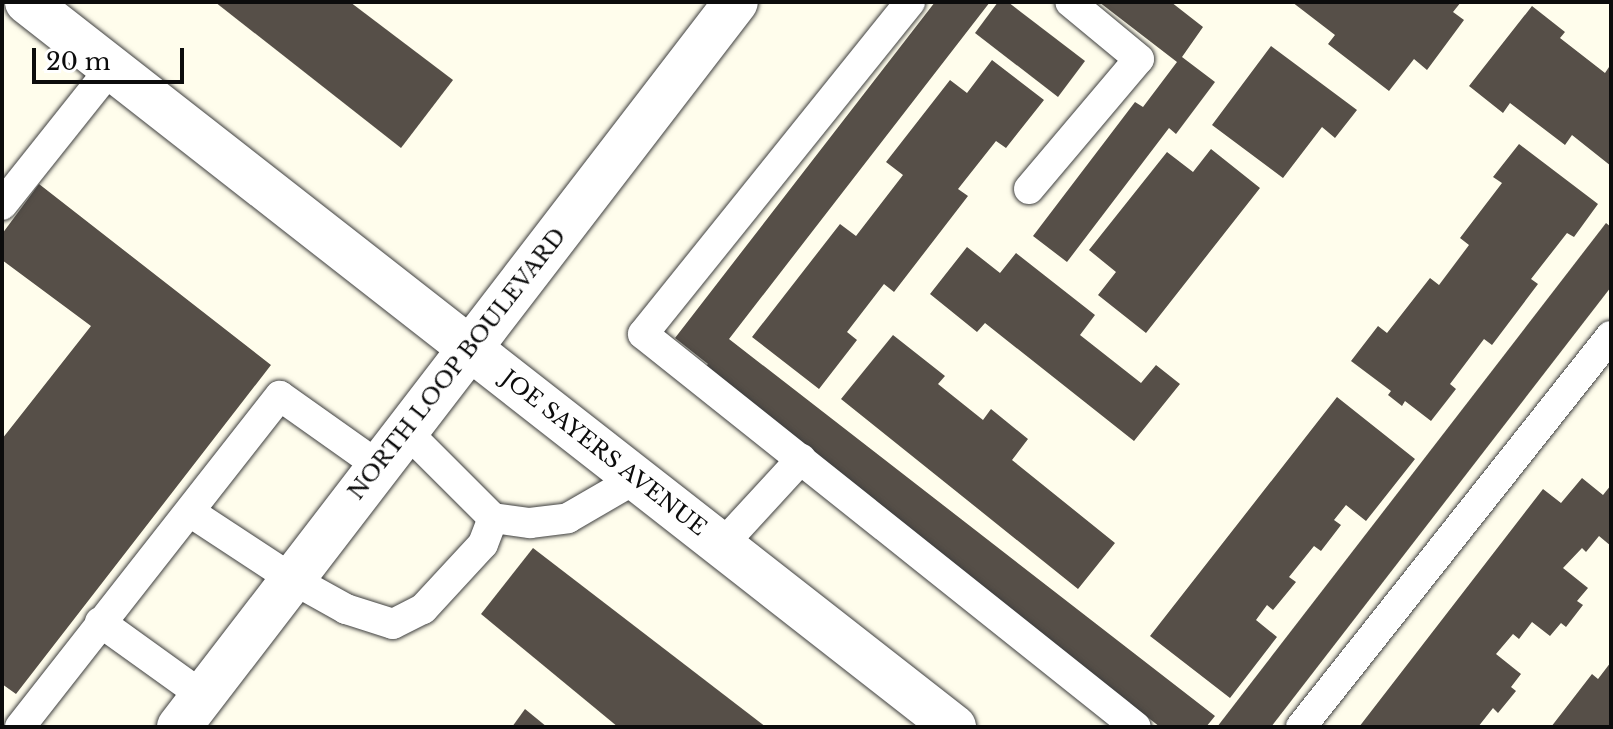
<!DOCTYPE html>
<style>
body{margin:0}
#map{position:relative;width:1613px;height:729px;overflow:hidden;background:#fffdec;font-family:"Libre Baskerville",serif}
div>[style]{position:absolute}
.building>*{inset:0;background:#564f48}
.roads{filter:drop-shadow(0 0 2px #3f3f3f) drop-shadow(0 0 2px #3f3f3f)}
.service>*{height:30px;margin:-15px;padding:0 15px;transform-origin:15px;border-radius:15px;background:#fff}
.minor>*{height:44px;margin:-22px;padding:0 22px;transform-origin:22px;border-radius:22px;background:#fff}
.tertiary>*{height:44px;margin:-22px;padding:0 22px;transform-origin:22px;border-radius:22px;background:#fff}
span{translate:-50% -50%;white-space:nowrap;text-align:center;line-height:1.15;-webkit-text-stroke:8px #fff;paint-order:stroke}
.street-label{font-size:22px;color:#0c0c0c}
.frame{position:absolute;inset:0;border:4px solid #0c0c0c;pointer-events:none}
.scale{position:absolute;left:32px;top:48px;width:152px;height:36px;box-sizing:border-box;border:4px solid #0c0c0c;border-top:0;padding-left:10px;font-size:24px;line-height:28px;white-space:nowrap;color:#0c0c0c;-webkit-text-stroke:6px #fff;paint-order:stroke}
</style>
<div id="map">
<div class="building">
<i style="clip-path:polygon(215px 2px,350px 2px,453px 80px,401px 148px)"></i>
<i style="clip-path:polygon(935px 2px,990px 2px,729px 339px,1215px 716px,1206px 727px,1160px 727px,703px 369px,708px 364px,675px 338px)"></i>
<i style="clip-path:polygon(998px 2px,1008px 2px,1085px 61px,1058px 97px,975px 33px)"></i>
<i style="clip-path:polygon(1099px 2px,1171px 2px,1203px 27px,1182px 57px,1215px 82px,1176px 134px,1169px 128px,1067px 262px,1033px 236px,1135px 102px,1143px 107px,1177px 62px)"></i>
<i style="clip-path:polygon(1292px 2px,1461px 2px,1453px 12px,1464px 20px,1427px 70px,1414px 59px,1389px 91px,1328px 44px,1335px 35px)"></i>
<i style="clip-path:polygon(1532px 6px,1565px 32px,1560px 38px,1605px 73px,1611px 64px,1611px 166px,1572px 135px,1565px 145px,1510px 103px,1503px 113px,1469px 86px)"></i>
<i style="clip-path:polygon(1271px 46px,1357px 110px,1335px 138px,1322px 127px,1283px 178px,1212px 125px)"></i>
<i style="clip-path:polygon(992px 60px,1044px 100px,1006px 148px,996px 141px,958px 189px,968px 196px,894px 292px,884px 284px,847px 332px,857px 340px,819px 389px,752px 337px,840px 224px,856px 236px,903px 175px,886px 162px,950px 80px,967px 93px)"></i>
<i style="clip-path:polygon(1519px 144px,1598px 204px,1574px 237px,1567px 233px,1531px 279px,1538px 284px,1492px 345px,1484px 339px,1450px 384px,1456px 389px,1431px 421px,1405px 401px,1402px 406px,1388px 395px,1391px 391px,1351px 361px,1378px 326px,1387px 333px,1430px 278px,1439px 285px,1469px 245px,1460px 238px,1502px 183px,1493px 177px)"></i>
<i style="clip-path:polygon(1211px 149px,1260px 188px,1146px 333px,1098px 295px,1116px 272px,1089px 250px,1167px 152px,1193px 172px)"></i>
<i style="clip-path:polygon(39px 184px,271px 365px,16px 694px,2px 684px,2px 439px,91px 326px,2px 260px,2px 234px)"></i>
<i style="clip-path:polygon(1606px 223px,1611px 227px,1611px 287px,1271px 727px,1217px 727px)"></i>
<i style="clip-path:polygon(967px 247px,1000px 273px,1016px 253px,1095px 315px,1080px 335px,1141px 383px,1156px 365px,1180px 384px,1134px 441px,985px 323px,977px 332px,930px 294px)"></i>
<i style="clip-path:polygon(893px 335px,945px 376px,938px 384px,983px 420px,991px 409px,1028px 439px,1012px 460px,1115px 543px,1078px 589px,841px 399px)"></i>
<i style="clip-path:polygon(1337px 397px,1415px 459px,1366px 521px,1346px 505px,1334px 520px,1341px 525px,1321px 551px,1314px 546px,1289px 577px,1296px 582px,1273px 610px,1267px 605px,1256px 620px,1277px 637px,1230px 698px,1150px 636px)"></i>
<i style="clip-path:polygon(1582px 478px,1603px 495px,1611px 485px,1611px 546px,1599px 536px,1586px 552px,1582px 548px,1563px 568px,1588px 588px,1577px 601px,1583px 605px,1566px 627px,1561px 623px,1550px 636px,1532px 622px,1519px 639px,1513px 634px,1496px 654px,1521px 674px,1511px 687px,1516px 691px,1498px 713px,1493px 708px,1478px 727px,1359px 727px,1543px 489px,1561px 503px)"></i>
<i style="clip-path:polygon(533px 548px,766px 727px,618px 727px,481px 614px)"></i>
<i style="clip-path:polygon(1611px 662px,1611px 727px,1551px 727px,1592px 674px,1598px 679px)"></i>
<i style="clip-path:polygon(525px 709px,547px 727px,512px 727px)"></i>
</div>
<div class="roads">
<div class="service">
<i style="left:910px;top:2px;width:426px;rotate:128.8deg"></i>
<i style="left:643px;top:334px;width:630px;rotate:38.56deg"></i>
<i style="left:1029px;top:189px;width:170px;rotate:-49.8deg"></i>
<i style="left:1139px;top:59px;width:89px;rotate:-140.4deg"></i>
<i style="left:2px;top:205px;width:175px;rotate:-51.5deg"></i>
<i style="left:190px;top:512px;width:122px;rotate:33.3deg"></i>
<i style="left:292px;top:579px;width:62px;rotate:29.1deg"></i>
<i style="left:346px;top:609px;width:49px;rotate:17.7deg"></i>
<i style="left:393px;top:624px;width:34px;rotate:-27deg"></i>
<i style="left:423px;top:609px;width:88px;rotate:-47.3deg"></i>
<i style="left:483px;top:544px;width:28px;rotate:-69deg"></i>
<i style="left:493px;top:518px;width:123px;rotate:-135deg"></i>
<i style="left:493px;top:518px;width:37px;rotate:8deg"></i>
<i style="left:530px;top:523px;width:38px;rotate:-7deg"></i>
<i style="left:568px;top:518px;width:80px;rotate:-30.1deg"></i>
<i style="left:722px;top:545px;width:117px;rotate:-47.4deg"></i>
<i style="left:100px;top:622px;width:127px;rotate:35.7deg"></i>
<i style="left:20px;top:727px;width:421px;rotate:-51.9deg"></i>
<i style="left:280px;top:396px;width:121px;rotate:35.3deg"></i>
<i style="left:1301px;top:727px;width:499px;rotate:-51.6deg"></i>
</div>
<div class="minor">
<i style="left:27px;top:2px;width:1177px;rotate:38.03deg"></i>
</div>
<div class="tertiary">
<i style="left:179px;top:727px;width:914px;rotate:-52.47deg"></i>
</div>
</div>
<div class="street-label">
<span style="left:457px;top:364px;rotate:-52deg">NORTH LOOP BOULEVARD</span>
<span style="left:604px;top:453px;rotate:38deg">JOE SAYERS AVENUE</span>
</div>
<div class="frame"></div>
<div class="scale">20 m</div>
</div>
